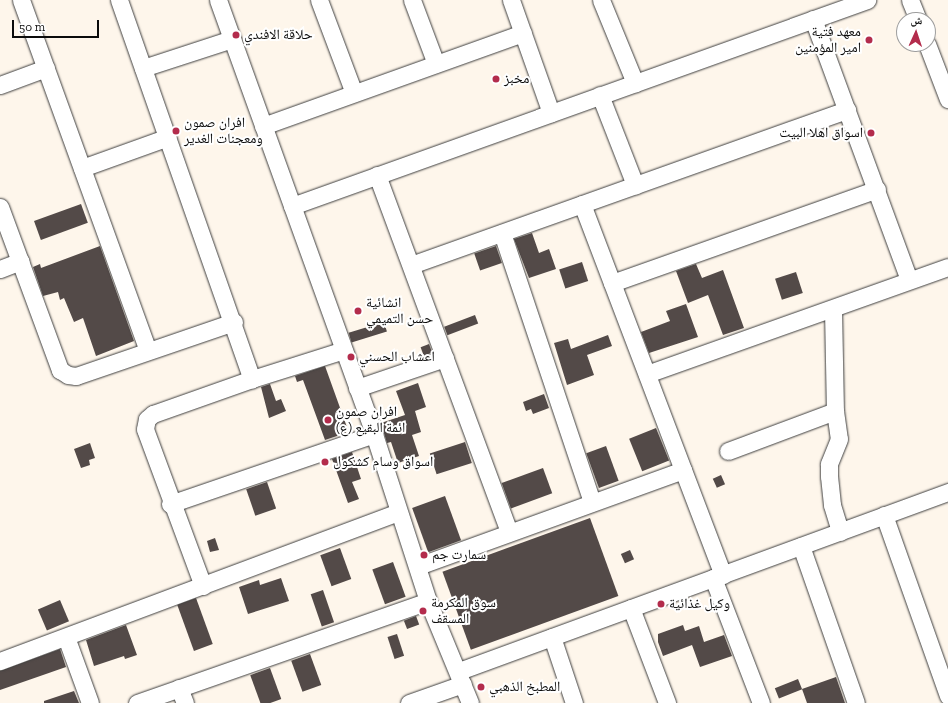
<!DOCTYPE html>
<meta charset="utf-8">
<style>
body{margin:0}
#map{position:relative;width:948px;height:703px;overflow:hidden;background:#fef6eb;font-family:"Zilla Slab","Noto Naskh Arabic",serif}
div>[style]{position:absolute}
.building>*{inset:0;background:#534a48;transform-origin:0 0}
.roads{filter:drop-shadow(0 0 1px #3e3e3e) drop-shadow(0 0 1px #3e3e3e)}
.minor>*{height:17px;margin:-8.5px;padding:0 8.5px;transform-origin:8.5px;border-radius:8.5px;background:#fff}
.dots>*{width:11px;height:11px;translate:-50% -50%;box-sizing:border-box;border:2px solid #fff;border-radius:50%}
span{translate:-50% -50%;white-space:nowrap;text-align:center;line-height:1.15;-webkit-text-stroke:4px #fff;paint-order:stroke}
.poi-label{font-size:14px;color:#0b0b0b}
.right{translate:-100% -50%;text-align:right}
.left{translate:0 -50%;text-align:left}
.north{position:absolute;left:896px;top:12px;width:40px;height:40px;box-sizing:border-box;background:#fff;border:1px solid #9d9d9d;border-radius:50%;rotate:3deg;font-size:11px;font-weight:700;line-height:16px;text-align:center;color:#0b0b0b}
.north::after{content:'';display:block;margin:auto;width:14px;height:18px;background:#b32c4c;clip-path:polygon(50% 0,100% 100%,50% 72%,0 100%)}
.scale{position:absolute;left:12px;top:20px;width:87px;height:18px;box-sizing:border-box;border:2px solid #0b0b0b;border-top:0;padding-left:5px;font-size:12px;line-height:14px;white-space:nowrap;color:#0b0b0b;-webkit-text-stroke:3px #fff;paint-order:stroke}
</style>
<div id="map">
<div class="building">
<i style="left:81px;top:204px;width:20px;height:50px;rotate:70deg"></i>
<i style="clip-path:polygon(532px 233px,539px 253px,549px 249px,556px 269px,529px 278px,514px 239px)"></i>
<i style="clip-path:polygon(100px 246px,134px 341px,96px 356px,83px 318px,74px 322px,64px 298px,60px 300px,58px 292px,43px 296px,33px 267px,40px 264px,41px 268px)"></i>
<i style="left:496px;top:246px;width:18px;height:23px;rotate:71deg"></i>
<i style="left:582px;top:262px;width:20px;height:24px;rotate:72deg"></i>
<i style="clip-path:polygon(696px 264px,702px 278px,723px 270px,744px 328px,723px 335px,708px 295px,688px 303px,676px 271px)"></i>
<i style="left:796px;top:272px;width:22px;height:22px;rotate:72deg"></i>
<i style="clip-path:polygon(686px 304px,698px 337px,649px 353px,641px 332px,670px 321px,666px 311px)"></i>
<i style="left:475px;top:315px;width:9px;height:33px;rotate:69deg"></i>
<i style="left:384px;top:322px;width:10px;height:37px;rotate:73deg"></i>
<i style="clip-path:polygon(608px 335px,612px 346px,587px 355px,594px 375px,567px 385px,554px 343px,568px 339px,571px 349px)"></i>
<i style="left:429px;top:344px;width:9px;height:9px;rotate:69deg"></i>
<i style="clip-path:polygon(325px 366px,348px 430px,345px 431px,346px 433px,325px 440px,303px 380px,297px 382px,295px 376px)"></i>
<i style="clip-path:polygon(418px 383px,426px 407px,415px 411px,421px 432px,412px 435px,419px 456px,398px 463px,391px 442px,387px 443px,381px 423px,405px 415px,396px 391px)"></i>
<i style="clip-path:polygon(270px 384px,276px 401px,281px 399px,286px 411px,269px 418px,261px 387px)"></i>
<i style="clip-path:polygon(544px 394px,549px 408px,533px 414px,531px 409px,526px 411px,523px 402px)"></i>
<i style="left:656px;top:428px;width:35px;height:29px;rotate:68deg"></i>
<i style="left:465px;top:442px;width:22px;height:37px;rotate:72deg"></i>
<i style="clip-path:polygon(90px 443px,95px 458px,89px 460px,90px 465px,81px 468px,74px 449px)"></i>
<i style="left:606px;top:446px;width:37px;height:21px;rotate:70deg"></i>
<i style="clip-path:polygon(352px 452px,361px 479px,352px 482px,359px 499px,348px 503px,332px 459px)"></i>
<i style="left:543px;top:468px;width:27px;height:44px;rotate:70deg"></i>
<i style="left:721px;top:475px;width:10px;height:9px;rotate:66deg"></i>
<i style="left:267px;top:482px;width:28px;height:22px;rotate:71deg"></i>
<i style="left:445px;top:496px;width:47px;height:35px;rotate:70deg"></i>
<i style="left:590px;top:518px;width:83px;height:157px;rotate:70deg"></i>
<i style="clip-path:polygon(215px 538px,219px 550px,210px 552px,207px 541px)"></i>
<i style="left:340px;top:548px;width:33px;height:21px;rotate:70deg"></i>
<i style="left:630px;top:550px;width:10px;height:10px;rotate:66deg"></i>
<i style="left:393px;top:562px;width:37px;height:22px;rotate:70deg"></i>
<i style="clip-path:polygon(281px 578px,289px 601px,248px 614px,239px 587px,259px 580px,260px 585px)"></i>
<i style="left:323px;top:590px;width:34px;height:13px;rotate:71deg"></i>
<i style="left:196px;top:598px;width:49px;height:20px;rotate:70deg"></i>
<i style="left:60px;top:600px;width:23px;height:24px;rotate:67deg"></i>
<i style="left:416px;top:616px;width:9px;height:13px;rotate:69deg"></i>
<i style="clip-path:polygon(126px 625px,137px 655px,125px 659px,124px 656px,94px 666px,86px 640px)"></i>
<i style="clip-path:polygon(683px 625px,685px 631px,699px 626px,704px 642px,724px 635px,732px 656px,700px 667px,692px 645px,663px 656px,658px 642px,658px 634px)"></i>
<i style="left:397px;top:634px;width:23px;height:10px;rotate:72deg"></i>
<i style="clip-path:polygon(60px 649px,66px 667px,0 690px,0 671px)"></i>
<i style="left:310px;top:654px;width:33px;height:20px;rotate:70deg"></i>
<i style="left:270px;top:668px;width:33px;height:21px;rotate:70deg"></i>
<i style="clip-path:polygon(836px 677px,845px 703px,807px 703px,802px 689px)"></i>
<i style="left:798px;top:679px;width:11px;height:25px;rotate:68deg"></i>
<i style="clip-path:polygon(74px 691px,79px 703px,44px 703px,44px 701px)"></i>
</div>
<div class="roads">
<div class="minor">
<i style="left:21px;top:0;width:372px;rotate:70.1deg"></i>
<i style="left:119px;top:0;width:402px;rotate:70.7deg"></i>
<i style="left:218px;top:0;width:461px;rotate:70.2deg"></i>
<i style="left:374px;top:434px;width:176px;rotate:72.1deg"></i>
<i style="left:428px;top:601px;width:110px;rotate:67.6deg"></i>
<i style="left:319px;top:0;width:99px;rotate:69.4deg"></i>
<i style="left:412px;top:0;width:68px;rotate:69.4deg"></i>
<i style="left:511px;top:0;width:120px;rotate:70.5deg"></i>
<i style="left:601px;top:0;width:90px;rotate:67.7deg"></i>
<i style="left:910px;top:0;width:22px;rotate:68deg"></i>
<i style="left:813px;top:19px;width:278px;rotate:69.8deg"></i>
<i style="left:927px;top:44px;width:59px;rotate:69.1deg"></i>
<i style="left:143px;top:68px;width:94px;rotate:-18deg"></i>
<i style="left:0;top:85px;width:49px;rotate:-20.3deg"></i>
<i style="left:600px;top:95px;width:97px;rotate:68.7deg"></i>
<i style="left:263px;top:126px;width:276px;rotate:-19.7deg"></i>
<i style="left:82px;top:168px;width:91px;rotate:-19.8deg"></i>
<i style="left:377px;top:175px;width:381px;rotate:69.7deg"></i>
<i style="left:582px;top:204px;width:397px;rotate:69.2deg"></i>
<i style="left:292px;top:206px;width:611px;rotate:-19.71deg"></i>
<i style="left:0;top:207px;width:174px;rotate:69.8deg"></i>
<i style="left:60px;top:370px;width:9px;rotate:32deg"></i>
<i style="left:68px;top:375px;width:8px;rotate:7deg"></i>
<i style="left:76px;top:376px;width:167px;rotate:-18.9deg"></i>
<i style="left:502px;top:233px;width:284px;rotate:71.5deg"></i>
<i style="left:411px;top:265px;width:463px;rotate:-19.6deg"></i>
<i style="left:0;top:269px;width:22px;rotate:-21deg"></i>
<i style="left:612px;top:283px;width:281px;rotate:-19.5deg"></i>
<i style="left:833px;top:309px;width:102px;rotate:88.9deg"></i>
<i style="left:835px;top:411px;width:28px;rotate:82deg"></i>
<i style="left:839px;top:439px;width:27px;rotate:112deg"></i>
<i style="left:829px;top:464px;width:12px;rotate:90deg"></i>
<i style="left:829px;top:476px;width:29px;rotate:84deg"></i>
<i style="left:832px;top:505px;width:28px;rotate:73deg"></i>
<i style="left:647px;top:374px;width:319px;rotate:-19.6deg"></i>
<i style="left:357px;top:388px;width:93px;rotate:-18.8deg"></i>
<i style="left:728px;top:451px;width:114px;rotate:-20.5deg"></i>
<i style="left:170px;top:504px;width:216px;rotate:-18.9deg"></i>
<i style="left:884px;top:515px;width:192px;rotate:70.5deg"></i>
<i style="left:801px;top:546px;width:166px;rotate:70.7deg"></i>
<i style="left:418px;top:566px;width:282px;rotate:-19.9deg"></i>
<i style="left:713px;top:578px;width:134px;rotate:69deg"></i>
<i style="left:203px;top:586px;width:167px;rotate:-110.3deg"></i>
<i style="left:145px;top:429px;width:10px;rotate:-79deg"></i>
<i style="left:147px;top:419px;width:8px;rotate:-40deg"></i>
<i style="left:153px;top:414px;width:105px;rotate:-19.5deg"></i>
<i style="left:252px;top:379px;width:96px;rotate:-17.5deg"></i>
<i style="left:631px;top:608px;width:102px;rotate:69.2deg"></i>
<i style="left:66px;top:637px;width:70px;rotate:70deg"></i>
<i style="left:552px;top:637px;width:70px;rotate:71.6deg"></i>
<i style="left:0;top:661px;width:425px;rotate:-20.5deg"></i>
<i style="left:459px;top:671px;width:521px;rotate:-20.11deg"></i>
<i style="left:179px;top:688px;width:16px;rotate:68deg"></i>
<i style="left:137px;top:703px;width:308px;rotate:-19.3deg"></i>
<i style="left:409px;top:703px;width:57px;rotate:-19.4deg"></i>
</div>
</div>
<div class="dots">
<i style="left:236px;top:35px;background:#b32c4c"></i>
<i style="left:869px;top:40px;background:#b32c4c"></i>
<i style="left:496px;top:79px;background:#b32c4c"></i>
<i style="left:176px;top:131px;background:#b32c4c"></i>
<i style="left:871px;top:133px;background:#b32c4c"></i>
<i style="left:358px;top:311px;background:#b32c4c"></i>
<i style="left:351px;top:357px;background:#b32c4c"></i>
<i style="left:328px;top:420px;background:#b32c4c"></i>
<i style="left:325px;top:462px;background:#b32c4c"></i>
<i style="left:424px;top:555px;background:#b32c4c"></i>
<i style="left:661px;top:604px;background:#b32c4c"></i>
<i style="left:423px;top:611px;background:#b32c4c"></i>
<i style="left:481px;top:687px;background:#b32c4c"></i>
</div>
<div class="poi-label">
<span class="right" style="left:861px;top:40px">معهد فتية<br>امير المؤمنين</span>
<span class="left" style="left:244px;top:35px">حلاقة الافندي</span>
<span class="left" style="left:504px;top:79px">مخبز</span>
<span class="left" style="left:184px;top:131px">افران صمون<br>ومعجنات الغدير</span>
<span class="right" style="left:863px;top:133px">اسواق اهلا البيت</span>
<span class="left" style="left:366px;top:311px">انشائية<br>حسن التميمي</span>
<span class="left" style="left:359px;top:357px">اعشاب الحسني</span>
<span class="left" style="left:336px;top:420px">افران صمون<br>ائمة البقيع (ع)</span>
<span class="left" style="left:333px;top:462px">اسواق وسام كشكول</span>
<span class="left" style="left:432px;top:555px">سمارت جم</span>
<span class="left" style="left:431px;top:611px">سوق المكرمة<br>المسقف</span>
<span class="left" style="left:669px;top:604px">وكيل غذائية</span>
<span class="left" style="left:489px;top:687px">المطبخ الذهبي</span>
</div>
<div class="north">ش</div>
<div class="scale">50 m</div>
</div>
